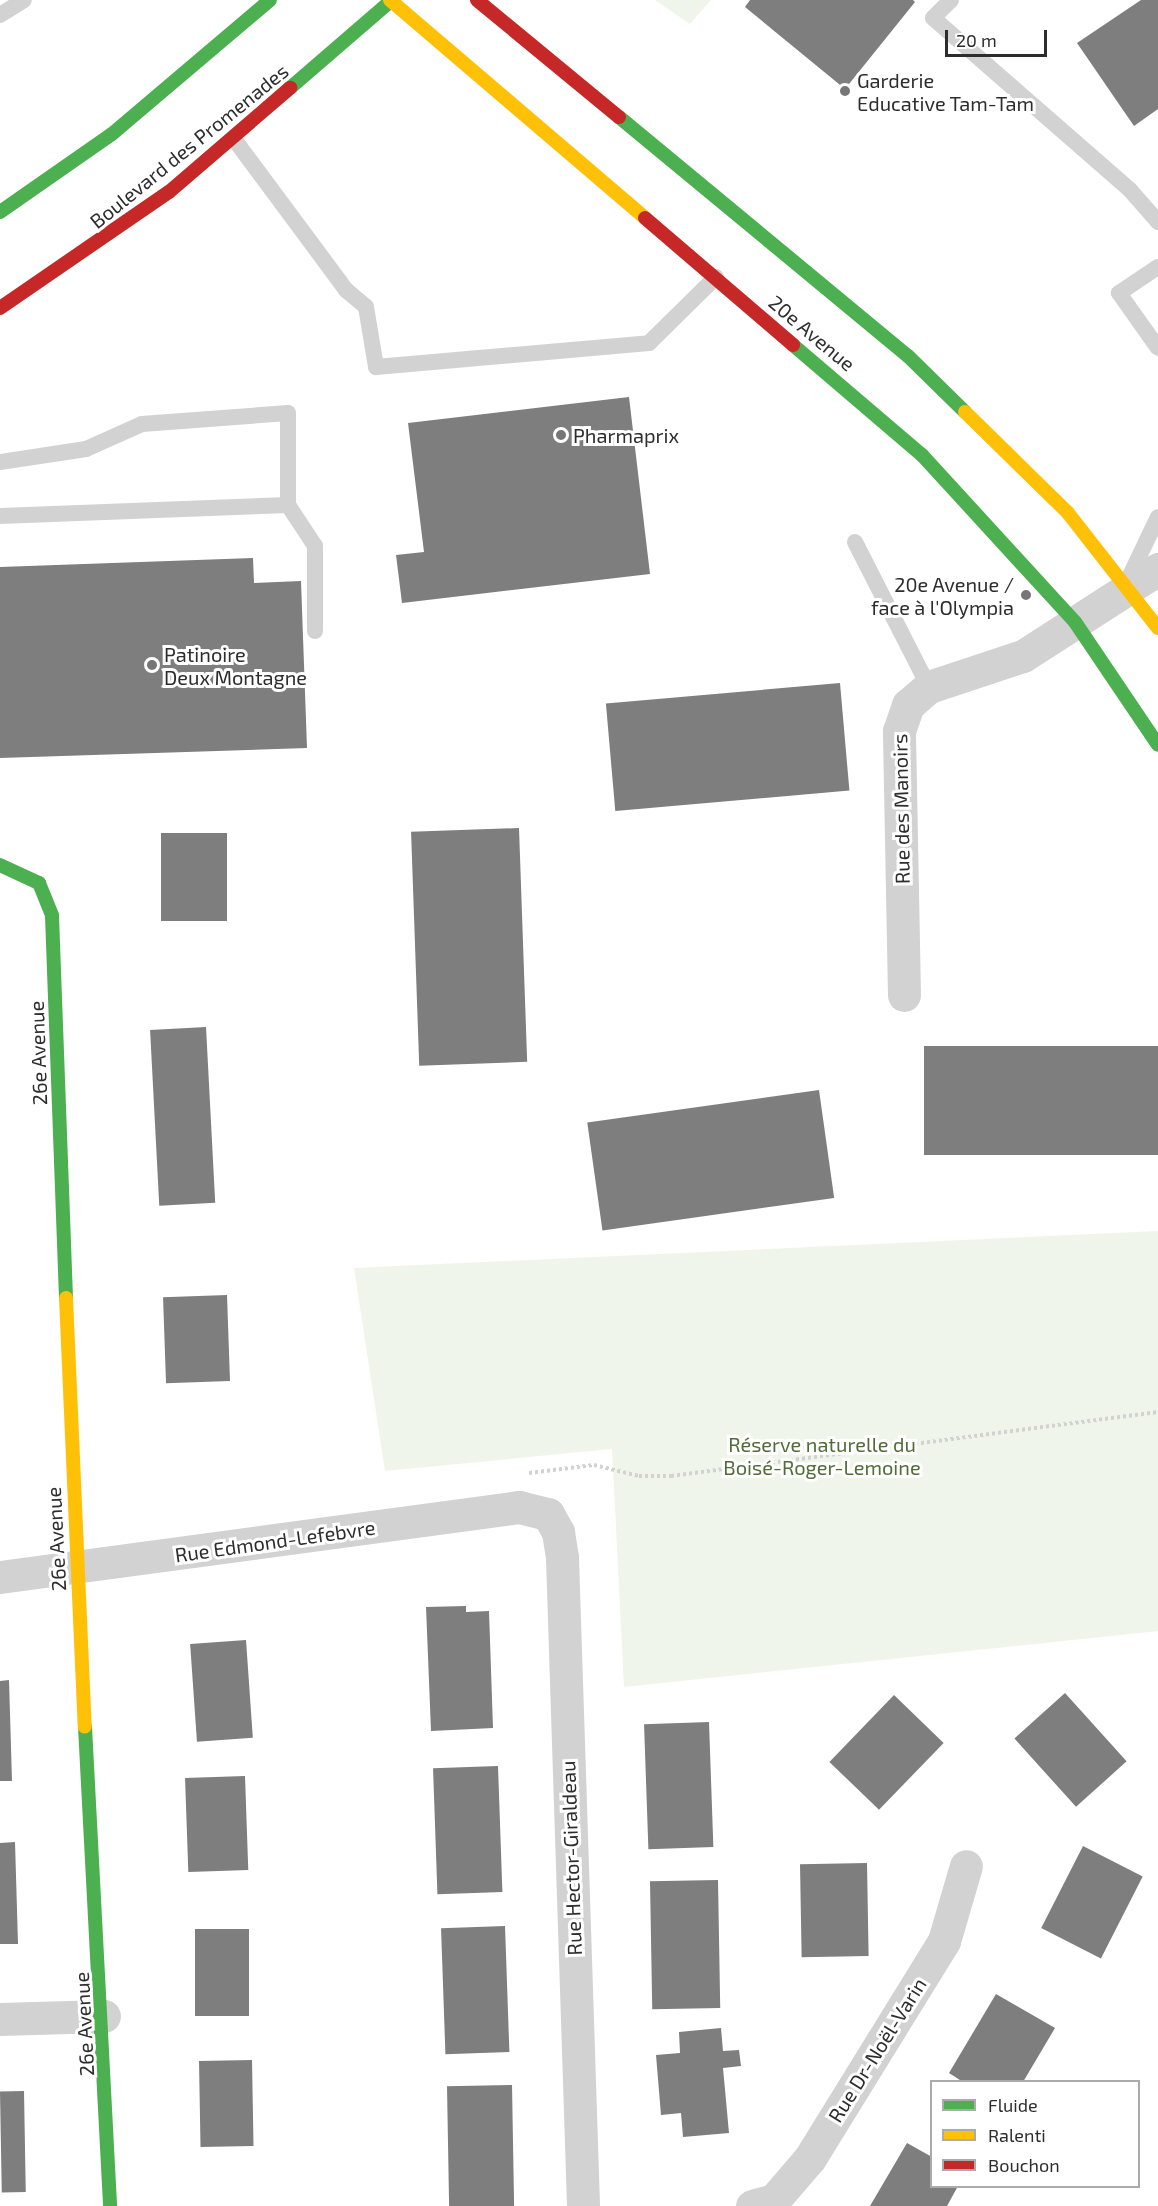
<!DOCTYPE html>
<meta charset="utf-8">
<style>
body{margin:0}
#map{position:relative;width:1158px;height:2206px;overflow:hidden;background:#fff;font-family:"Exo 2",sans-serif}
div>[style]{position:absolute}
.green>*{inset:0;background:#f0f5eb}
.building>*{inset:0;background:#7e7e7e;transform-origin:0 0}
.path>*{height:4px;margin-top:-2px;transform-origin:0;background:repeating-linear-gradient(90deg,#d2d2d2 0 3px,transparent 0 6px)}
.lane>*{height:16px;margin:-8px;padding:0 8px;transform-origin:8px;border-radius:8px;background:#d2d2d2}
.street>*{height:33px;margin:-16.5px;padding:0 16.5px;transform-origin:16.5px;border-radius:16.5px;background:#d2d2d2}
.fast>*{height:14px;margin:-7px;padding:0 7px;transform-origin:7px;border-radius:7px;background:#4caf50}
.slow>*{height:14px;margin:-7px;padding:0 7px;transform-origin:7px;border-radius:7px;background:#ffc107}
.jam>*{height:14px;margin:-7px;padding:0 7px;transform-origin:7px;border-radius:7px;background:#c62828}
.dots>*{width:16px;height:16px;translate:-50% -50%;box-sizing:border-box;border:3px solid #fff;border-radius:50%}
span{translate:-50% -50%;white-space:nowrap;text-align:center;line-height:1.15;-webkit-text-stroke:6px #fff;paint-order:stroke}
.poi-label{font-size:20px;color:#2d2d2d}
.left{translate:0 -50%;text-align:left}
.right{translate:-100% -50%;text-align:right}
.street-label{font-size:20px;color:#2d2d2d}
.park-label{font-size:20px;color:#516c38}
.legend{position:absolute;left:930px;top:2080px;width:210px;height:108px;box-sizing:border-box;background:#fff;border:2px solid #ababab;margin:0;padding:8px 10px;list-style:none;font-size:18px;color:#2d2d2d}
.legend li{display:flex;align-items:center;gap:12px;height:30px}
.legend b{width:30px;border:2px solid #ababab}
.scale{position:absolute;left:945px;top:30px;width:102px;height:27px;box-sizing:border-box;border:3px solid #2d2d2d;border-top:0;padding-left:8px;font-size:18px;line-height:21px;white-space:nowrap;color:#2d2d2d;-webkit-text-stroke:4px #fff;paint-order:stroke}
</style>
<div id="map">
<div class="green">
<i style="clip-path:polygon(655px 0,711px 0,690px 24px)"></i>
<i style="clip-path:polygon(1158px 1231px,1158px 1631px,624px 1687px,612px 1449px,385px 1471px,354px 1268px)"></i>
</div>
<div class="building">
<i style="clip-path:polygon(750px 0,913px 0,915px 2px,845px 89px,745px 7px)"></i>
<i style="clip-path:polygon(1141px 0,1158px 0,1158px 109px,1134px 126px,1077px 43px)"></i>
<i style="clip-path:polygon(629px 397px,650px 574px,402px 603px,396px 555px,424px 552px,408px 423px)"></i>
<i style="clip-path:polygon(253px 558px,254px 583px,301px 581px,307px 748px,0 758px,0 567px)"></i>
<i style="left:840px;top:683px;width:108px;height:235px;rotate:85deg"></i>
<i style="left:519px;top:828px;width:234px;height:108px;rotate:88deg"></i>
<i style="left:227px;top:833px;width:88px;height:66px;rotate:90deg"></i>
<i style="left:206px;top:1027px;width:176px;height:56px;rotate:87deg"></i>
<i style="left:1158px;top:1046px;width:109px;height:234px;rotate:90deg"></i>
<i style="left:819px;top:1090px;width:109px;height:234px;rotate:82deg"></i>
<i style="left:227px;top:1295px;width:86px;height:64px;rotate:88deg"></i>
<i style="clip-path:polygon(466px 1606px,466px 1612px,489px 1611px,493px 1728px,431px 1731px,426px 1607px)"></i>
<i style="left:246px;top:1640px;width:98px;height:56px;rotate:86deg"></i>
<i style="clip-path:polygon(9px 1680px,12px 1781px,0 1781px,0 1681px)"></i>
<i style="left:1065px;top:1693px;width:92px;height:68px;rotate:48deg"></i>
<i style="left:894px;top:1695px;width:69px;height:93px;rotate:44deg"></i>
<i style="left:709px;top:1722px;width:125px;height:65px;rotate:88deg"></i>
<i style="left:498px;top:1766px;width:126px;height:65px;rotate:88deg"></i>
<i style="left:245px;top:1776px;width:94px;height:60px;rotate:88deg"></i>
<i style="clip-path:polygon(15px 1842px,18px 1944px,0 1944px,0 1843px)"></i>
<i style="left:1083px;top:1846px;width:67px;height:92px;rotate:27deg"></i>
<i style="left:867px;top:1863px;width:93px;height:67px;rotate:89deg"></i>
<i style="left:718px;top:1880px;width:128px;height:68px;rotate:89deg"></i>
<i style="left:505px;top:1926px;width:126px;height:64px;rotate:88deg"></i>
<i style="left:195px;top:1929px;width:54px;height:87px"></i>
<i style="clip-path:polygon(996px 1994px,1055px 2028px,1023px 2082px,963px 2082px,949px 2073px)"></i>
<i style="clip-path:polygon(721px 2028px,723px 2051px,739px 2050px,741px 2066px,723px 2068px,729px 2133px,683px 2137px,681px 2113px,661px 2115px,656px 2055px,680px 2053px,679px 2032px)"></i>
<i style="left:252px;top:2060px;width:86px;height:53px;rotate:89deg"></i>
<i style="left:512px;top:2085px;width:121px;height:65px;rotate:89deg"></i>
<i style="left:24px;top:2091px;width:101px;height:24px;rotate:89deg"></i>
<i style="clip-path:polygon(907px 2143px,932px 2157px,932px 2186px,958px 2186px,947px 2206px,870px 2206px)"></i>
</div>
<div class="path">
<i style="left:529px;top:1473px;width:65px;rotate:-7deg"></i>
<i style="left:594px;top:1465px;width:46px;rotate:13.7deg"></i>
<i style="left:639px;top:1476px;width:32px"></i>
<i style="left:671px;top:1476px;width:491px;rotate:-7.5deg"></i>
</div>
<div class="lane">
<i style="left:951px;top:0;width:25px;rotate:135deg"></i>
<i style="left:933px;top:18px;width:262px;rotate:41.1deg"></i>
<i style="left:1130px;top:190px;width:43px;rotate:48.8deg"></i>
<i style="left:0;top:15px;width:28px;rotate:-32deg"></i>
<i style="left:234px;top:139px;width:188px;rotate:53.4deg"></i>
<i style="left:346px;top:290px;width:26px;rotate:40deg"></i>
<i style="left:366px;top:307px;width:61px;rotate:80.5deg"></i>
<i style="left:376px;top:367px;width:274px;rotate:-5deg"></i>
<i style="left:649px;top:343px;width:94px;rotate:-44.6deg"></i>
<i style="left:1158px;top:267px;width:47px;rotate:146.3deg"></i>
<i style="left:1119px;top:293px;width:67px;rotate:54.7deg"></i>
<i style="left:0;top:462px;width:87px;rotate:-8.6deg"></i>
<i style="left:86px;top:449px;width:61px;rotate:-24.1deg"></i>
<i style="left:142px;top:424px;width:146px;rotate:-4.3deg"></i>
<i style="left:288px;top:413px;width:92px;rotate:90deg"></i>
<i style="left:288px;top:505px;width:288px;rotate:177.8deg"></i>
<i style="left:288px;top:505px;width:49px;rotate:56.6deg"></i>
<i style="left:315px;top:546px;width:85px;rotate:90deg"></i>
<i style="left:855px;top:542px;width:163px;rotate:63deg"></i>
<i style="left:1126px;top:584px;width:74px;rotate:-64.5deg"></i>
</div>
<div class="street">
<i style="left:904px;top:995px;width:264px;rotate:-91.1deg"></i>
<i style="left:899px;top:731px;width:28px;rotate:-71deg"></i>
<i style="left:908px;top:705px;width:28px;rotate:-41deg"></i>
<i style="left:929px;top:687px;width:99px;rotate:-18.3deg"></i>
<i style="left:1023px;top:656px;width:161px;rotate:-32.8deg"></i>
<i style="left:0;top:1577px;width:524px;rotate:-7.68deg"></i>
<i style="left:519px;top:1507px;width:30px;rotate:14deg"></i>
<i style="left:548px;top:1514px;width:21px;rotate:61deg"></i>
<i style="left:558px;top:1532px;width:26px;rotate:81deg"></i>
<i style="left:562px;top:1558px;width:648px;rotate:88.14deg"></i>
<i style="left:0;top:2019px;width:104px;rotate:-1.7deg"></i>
<i style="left:752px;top:2206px;width:23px;rotate:-15deg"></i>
<i style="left:774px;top:2200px;width:55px;rotate:-49.4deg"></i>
<i style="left:810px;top:2158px;width:255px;rotate:-58.3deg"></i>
<i style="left:944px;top:1941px;width:78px;rotate:-73.7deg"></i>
</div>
<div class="fast">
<i style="left:290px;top:88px;width:135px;rotate:-40.8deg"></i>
<i style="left:619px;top:117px;width:375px;rotate:39.6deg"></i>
<i style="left:908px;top:356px;width:80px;rotate:44.5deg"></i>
<i style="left:0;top:212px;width:136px;rotate:-34.9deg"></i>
<i style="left:112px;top:134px;width:207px;rotate:-40.3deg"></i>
<i style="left:793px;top:345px;width:170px;rotate:40.5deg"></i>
<i style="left:922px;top:455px;width:226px;rotate:47.5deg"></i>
<i style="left:1075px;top:622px;width:148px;rotate:56deg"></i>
<i style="left:0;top:865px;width:43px;rotate:24.8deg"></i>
<i style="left:39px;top:883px;width:35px;rotate:68deg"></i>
<i style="left:52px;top:916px;width:382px;rotate:87.9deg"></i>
<i style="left:85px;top:1727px;width:480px;rotate:87deg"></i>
</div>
<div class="slow">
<i style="left:390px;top:0;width:335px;rotate:40.5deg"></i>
<i style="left:965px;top:412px;width:144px;rotate:44.4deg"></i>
<i style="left:1068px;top:513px;width:146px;rotate:52deg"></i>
<i style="left:66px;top:1298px;width:429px;rotate:87.5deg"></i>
</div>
<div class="jam">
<i style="left:477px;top:0;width:184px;rotate:39.5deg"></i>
<i style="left:645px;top:218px;width:195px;rotate:40.6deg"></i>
<i style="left:0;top:308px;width:205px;rotate:-34.5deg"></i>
<i style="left:169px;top:192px;width:160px;rotate:-40.7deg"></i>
</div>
<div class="dots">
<i style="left:845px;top:91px;background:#767676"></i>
<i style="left:561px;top:435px;background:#767676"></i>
<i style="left:1026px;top:595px;background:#767676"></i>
<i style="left:152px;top:665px;background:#767676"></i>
</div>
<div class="poi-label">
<span class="left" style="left:857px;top:92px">Garderie<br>Educative Tam-Tam</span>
<span class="left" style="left:573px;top:435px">Pharmaprix</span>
<span class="right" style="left:1014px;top:596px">20e Avenue /<br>face à l'Olympia</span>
<span class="left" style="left:164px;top:666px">Patinoire<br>Deux Montagne</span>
</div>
<div class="street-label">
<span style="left:189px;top:146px;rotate:-39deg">Boulevard des Promenades</span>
<span style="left:812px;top:333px;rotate:40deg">20e Avenue</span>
<span style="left:901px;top:809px;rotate:-91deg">Rue des Manoirs</span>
<span style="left:38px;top:1053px;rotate:-92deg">26e Avenue</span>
<span style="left:56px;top:1539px;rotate:-93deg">26e Avenue</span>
<span style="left:275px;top:1541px;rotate:-8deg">Rue Edmond-Lefebvre</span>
<span style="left:571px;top:1858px;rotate:-92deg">Rue Hector-Giraldeau</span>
<span style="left:84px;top:2024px;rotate:-93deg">26e Avenue</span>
<span style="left:877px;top:2050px;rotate:-58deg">Rue Dr-Noël-Varin</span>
</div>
<div class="park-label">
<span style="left:822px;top:1456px">Réserve naturelle du<br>Boisé-Roger-Lemoine</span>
</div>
<ul class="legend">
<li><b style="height:8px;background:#4caf50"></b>Fluide</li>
<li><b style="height:8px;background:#ffc107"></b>Ralenti</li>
<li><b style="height:8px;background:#c62828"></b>Bouchon</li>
</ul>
<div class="scale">20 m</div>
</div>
